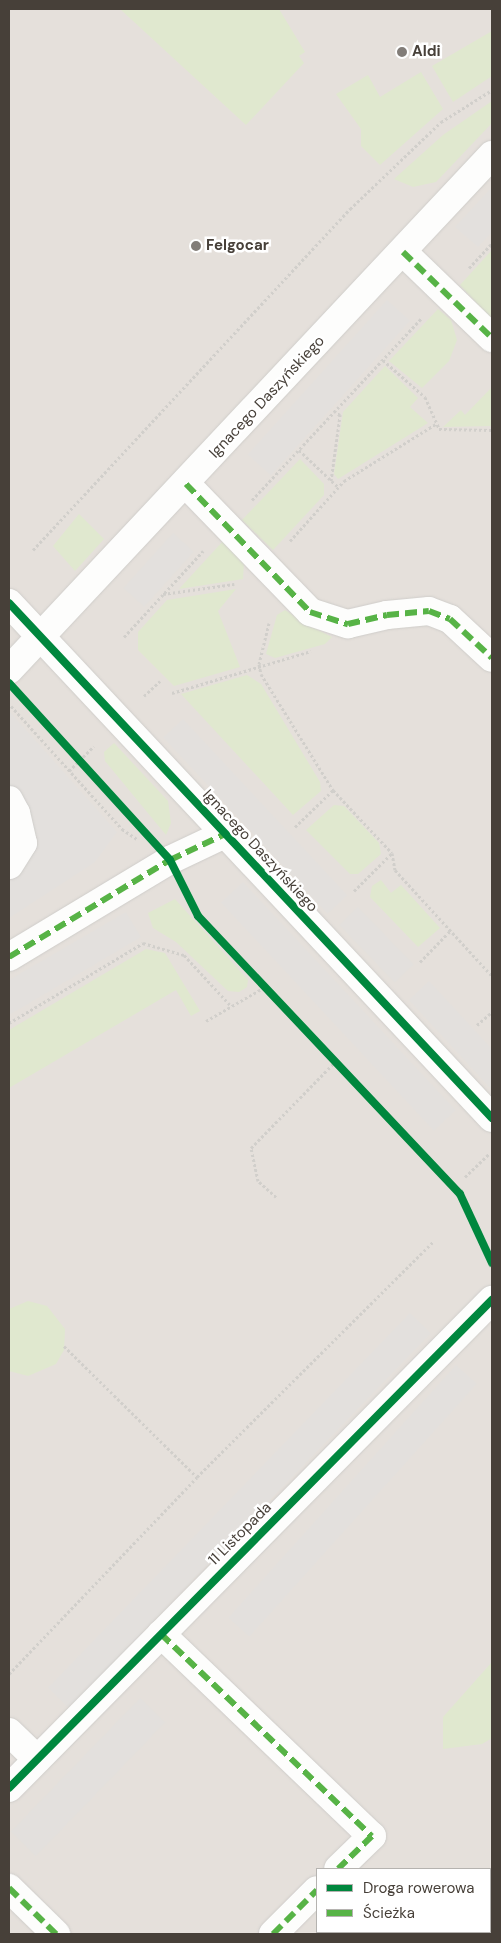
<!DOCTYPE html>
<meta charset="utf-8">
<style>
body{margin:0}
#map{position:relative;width:501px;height:1943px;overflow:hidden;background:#f1efec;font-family:"DM Sans",sans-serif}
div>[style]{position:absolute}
.residential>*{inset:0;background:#e5e0db}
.green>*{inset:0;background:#e0e8cf}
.parking>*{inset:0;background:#e3e0dd;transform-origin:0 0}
.path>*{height:3px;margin-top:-1.5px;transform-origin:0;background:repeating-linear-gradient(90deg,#d1cfcb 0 2.5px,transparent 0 5px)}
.roads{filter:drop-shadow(0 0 1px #cfcdca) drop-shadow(0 0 1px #cfcdca)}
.minor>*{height:28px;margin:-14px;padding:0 14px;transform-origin:14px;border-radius:14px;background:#fdfdfc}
.quiet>*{height:6px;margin-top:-3px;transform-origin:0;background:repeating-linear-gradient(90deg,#57b346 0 12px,transparent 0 18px)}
.cycleway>*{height:8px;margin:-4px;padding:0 4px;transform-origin:4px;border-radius:4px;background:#00873e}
.dots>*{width:14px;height:14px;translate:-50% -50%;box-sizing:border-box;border:2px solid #fff;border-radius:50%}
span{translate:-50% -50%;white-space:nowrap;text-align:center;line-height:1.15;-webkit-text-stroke:5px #fff;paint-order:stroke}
.poi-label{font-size:15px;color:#474039;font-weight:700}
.left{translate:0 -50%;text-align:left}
.street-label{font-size:15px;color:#474039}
.frame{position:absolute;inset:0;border:10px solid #474039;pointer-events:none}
.legend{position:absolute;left:316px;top:1868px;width:175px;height:65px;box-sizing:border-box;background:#fff;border:1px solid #b5b3b0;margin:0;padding:6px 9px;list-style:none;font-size:15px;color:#474039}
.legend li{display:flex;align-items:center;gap:10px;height:25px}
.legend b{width:25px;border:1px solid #b5b3b0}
</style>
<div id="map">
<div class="residential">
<i style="clip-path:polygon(evenodd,9px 9px,492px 9px,492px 1934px,9px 1934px,9px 9px,317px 1869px,490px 1869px,490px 1932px,317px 1932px,317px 1869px)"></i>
</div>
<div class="green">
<i style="clip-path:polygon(120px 9px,279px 9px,305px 52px,299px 56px,304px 63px,246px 125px)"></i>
<i style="clip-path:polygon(492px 31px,492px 76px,453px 102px,432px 66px)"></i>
<i style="clip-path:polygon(421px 72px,443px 109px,380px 165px,361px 146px,361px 129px,336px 94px,368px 75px,380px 97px)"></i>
<i style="clip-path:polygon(492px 101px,492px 123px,436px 182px,413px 187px,394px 179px,443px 135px)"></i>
<i style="clip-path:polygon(492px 250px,492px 320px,460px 285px)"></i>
<i style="clip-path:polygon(438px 309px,451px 320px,457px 340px,449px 361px,422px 388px,389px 361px)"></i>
<i style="clip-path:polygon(385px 366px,418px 398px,410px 407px,428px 423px,338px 479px,334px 474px,343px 412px)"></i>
<i style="clip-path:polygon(492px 387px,492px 426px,443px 427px,461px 410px,465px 415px)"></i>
<i style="clip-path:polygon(300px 459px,324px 484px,324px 495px,273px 550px,242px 520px)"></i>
<i style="clip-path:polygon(79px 514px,104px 539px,75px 571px,53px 546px)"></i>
<i style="clip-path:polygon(224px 540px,244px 561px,243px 579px,179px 589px)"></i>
<i style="clip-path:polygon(236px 589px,218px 611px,240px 667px,174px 686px,138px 650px,138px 632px,167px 600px)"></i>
<i style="clip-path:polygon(285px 610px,312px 627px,332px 637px,325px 644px,275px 658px,266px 654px,277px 615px)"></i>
<i style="clip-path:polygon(247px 675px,261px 684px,320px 782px,321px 791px,293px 815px,181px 694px)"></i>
<i style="clip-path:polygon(114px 743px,168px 801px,171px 823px,166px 835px,105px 761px,104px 752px)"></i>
<i style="clip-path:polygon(334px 805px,344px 806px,379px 843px,381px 854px,358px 874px,350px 874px,306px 830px)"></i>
<i style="clip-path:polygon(381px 880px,391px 893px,401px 885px,440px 928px,418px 947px,370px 897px,372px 886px)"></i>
<i style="clip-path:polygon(175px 899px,248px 980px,247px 987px,239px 992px,228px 991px,176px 942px,153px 928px,148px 913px)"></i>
<i style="clip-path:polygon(146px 949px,165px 953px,200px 1011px,191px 1016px,176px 990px,9px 1088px,9px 1030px)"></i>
<i style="clip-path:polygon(28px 1301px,47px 1306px,65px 1329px,64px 1350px,56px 1364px,28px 1376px,9px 1371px,9px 1309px)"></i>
<i style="clip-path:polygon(492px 1662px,492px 1738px,482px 1744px,443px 1749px,443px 1717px)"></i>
</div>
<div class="parking">
<i style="clip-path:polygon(492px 187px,492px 232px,478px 247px,455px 227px)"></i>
<i style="left:387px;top:300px;width:31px;height:208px;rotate:42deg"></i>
<i style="left:173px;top:533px;width:28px;height:74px;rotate:42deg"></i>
<i style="clip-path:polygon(9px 711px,117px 832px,95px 862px,9px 918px)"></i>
<i style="left:183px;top:719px;width:241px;height:27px;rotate:47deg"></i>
<i style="left:243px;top:882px;width:312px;height:30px;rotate:47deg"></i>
<i style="left:358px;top:907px;width:80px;height:26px;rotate:46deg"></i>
<i style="clip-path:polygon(126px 912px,141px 937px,9px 1015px,9px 980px)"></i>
<i style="clip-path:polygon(429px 981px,492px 1049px,492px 1090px,409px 1000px)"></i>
<i style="left:410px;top:1313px;width:29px;height:521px;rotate:44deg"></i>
<i style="left:456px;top:1365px;width:28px;height:340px;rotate:42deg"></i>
<i style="left:140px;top:1698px;width:35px;height:186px;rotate:44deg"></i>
</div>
<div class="path">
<i style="left:469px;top:268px;width:34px;rotate:-47deg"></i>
<i style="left:383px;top:360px;width:56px;rotate:41.4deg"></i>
<i style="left:425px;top:397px;width:35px;rotate:66deg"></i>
<i style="left:439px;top:429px;width:53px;rotate:1.1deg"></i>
<i style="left:299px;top:450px;width:54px;rotate:43.5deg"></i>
<i style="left:331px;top:481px;width:67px;rotate:-82.2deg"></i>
<i style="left:340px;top:415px;width:7px;rotate:-146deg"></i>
<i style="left:252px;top:500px;width:249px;rotate:-47deg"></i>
<i style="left:290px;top:541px;width:81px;rotate:-48deg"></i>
<i style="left:344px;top:481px;width:108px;rotate:-31.8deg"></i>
<i style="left:33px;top:550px;width:466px;rotate:-47.1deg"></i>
<i style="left:350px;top:209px;width:126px;rotate:-43.7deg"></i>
<i style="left:441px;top:122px;width:60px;rotate:-32.1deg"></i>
<i style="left:163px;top:594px;width:72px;rotate:-8deg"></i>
<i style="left:269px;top:623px;width:42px;rotate:103.7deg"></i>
<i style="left:259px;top:664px;width:10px;rotate:79deg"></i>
<i style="left:261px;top:674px;width:137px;rotate:58.2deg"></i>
<i style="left:333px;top:790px;width:86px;rotate:46.9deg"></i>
<i style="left:392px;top:853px;width:17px;rotate:80deg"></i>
<i style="left:395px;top:870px;width:144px;rotate:47.5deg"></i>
<i style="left:124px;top:637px;width:117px;rotate:-47.4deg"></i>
<i style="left:172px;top:693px;width:145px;rotate:-16.8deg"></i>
<i style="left:144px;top:696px;width:22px;rotate:-43deg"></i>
<i style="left:11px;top:706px;width:166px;rotate:47.9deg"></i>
<i style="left:122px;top:829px;width:18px;rotate:34deg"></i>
<i style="left:69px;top:771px;width:35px;rotate:-45deg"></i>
<i style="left:295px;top:827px;width:53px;rotate:-44.2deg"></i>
<i style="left:354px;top:891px;width:54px;rotate:-45deg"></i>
<i style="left:420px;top:962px;width:43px;rotate:-45.9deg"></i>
<i style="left:206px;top:1021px;width:68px;rotate:-30deg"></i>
<i style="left:9px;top:1023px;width:156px;rotate:-30.8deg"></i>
<i style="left:143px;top:943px;width:43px;rotate:16.3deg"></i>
<i style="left:184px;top:955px;width:69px;rotate:47.3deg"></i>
<i style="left:477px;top:1025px;width:20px;rotate:-41deg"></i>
<i style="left:465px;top:1177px;width:33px;rotate:-44deg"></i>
<i style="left:276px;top:1197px;width:24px;rotate:-138deg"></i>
<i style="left:258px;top:1181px;width:34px;rotate:-102deg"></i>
<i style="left:251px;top:1148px;width:120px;rotate:-45.7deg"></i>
<i style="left:64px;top:1346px;width:187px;rotate:44.6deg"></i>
<i style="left:197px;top:1477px;width:333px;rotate:-44.9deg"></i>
<i style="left:9px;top:1674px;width:272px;rotate:-46.3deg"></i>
</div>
<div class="roads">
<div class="minor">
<i style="left:403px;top:252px;width:124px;rotate:44deg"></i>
<i style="left:186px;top:484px;width:178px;rotate:45.9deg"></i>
<i style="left:310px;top:612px;width:40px;rotate:18deg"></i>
<i style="left:348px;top:624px;width:40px;rotate:-13deg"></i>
<i style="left:387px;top:615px;width:42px;rotate:-5.4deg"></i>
<i style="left:429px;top:611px;width:22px;rotate:21deg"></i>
<i style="left:450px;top:619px;width:57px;rotate:42.9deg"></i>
<i style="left:9px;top:603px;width:706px;rotate:46.84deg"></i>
<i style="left:9px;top:670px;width:706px;rotate:-46.84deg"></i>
<i style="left:9px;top:800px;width:15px;rotate:62deg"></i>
<i style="left:16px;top:813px;width:31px;rotate:77deg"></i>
<i style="left:23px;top:843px;width:26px;rotate:122deg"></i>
<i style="left:9px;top:957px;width:188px;rotate:-31.1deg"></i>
<i style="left:170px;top:860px;width:61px;rotate:-25.3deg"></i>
<i style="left:161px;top:1634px;width:292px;rotate:43.8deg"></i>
<i style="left:372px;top:1836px;width:47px;rotate:135.9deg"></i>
<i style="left:9px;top:1732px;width:39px;rotate:44deg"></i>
<i style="left:9px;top:1788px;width:687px;rotate:-45.3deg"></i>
<i style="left:9px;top:1888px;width:66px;rotate:44.4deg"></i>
<i style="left:273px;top:1934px;width:62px;rotate:-45deg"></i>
</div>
</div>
<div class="quiet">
<i style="left:403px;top:252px;width:124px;rotate:44deg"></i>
<i style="left:186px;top:484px;width:178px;rotate:45.9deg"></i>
<i style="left:310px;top:612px;width:40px;rotate:18deg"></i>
<i style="left:348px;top:624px;width:40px;rotate:-13deg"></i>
<i style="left:387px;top:615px;width:42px;rotate:-5.4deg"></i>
<i style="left:429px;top:611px;width:22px;rotate:21deg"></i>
<i style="left:450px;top:619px;width:57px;rotate:42.9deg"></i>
<i style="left:9px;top:957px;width:188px;rotate:-31.1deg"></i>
<i style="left:170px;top:860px;width:61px;rotate:-25.3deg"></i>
<i style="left:161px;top:1634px;width:292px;rotate:43.8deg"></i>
<i style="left:372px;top:1836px;width:47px;rotate:135.9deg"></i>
<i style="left:9px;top:1888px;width:66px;rotate:44.4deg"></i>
<i style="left:273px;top:1934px;width:62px;rotate:-45deg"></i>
</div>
<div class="cycleway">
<i style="left:9px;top:603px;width:706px;rotate:46.84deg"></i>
<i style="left:9px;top:683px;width:239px;rotate:47.7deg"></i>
<i style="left:170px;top:860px;width:63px;rotate:63.4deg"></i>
<i style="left:198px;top:916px;width:382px;rotate:46.7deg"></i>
<i style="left:460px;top:1194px;width:76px;rotate:65.1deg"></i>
<i style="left:9px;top:1788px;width:687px;rotate:-45.3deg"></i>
</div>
<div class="dots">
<i style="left:402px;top:52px;background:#827d78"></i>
<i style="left:196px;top:246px;background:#827d78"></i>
</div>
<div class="poi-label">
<span class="left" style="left:412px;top:52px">Aldi</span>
<span class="left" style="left:206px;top:246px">Felgocar</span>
</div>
<div class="street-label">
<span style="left:267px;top:397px;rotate:-47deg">Ignacego Daszyńskiego</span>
<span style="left:260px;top:851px;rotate:47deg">Ignacego Daszyńskiego</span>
<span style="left:240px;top:1534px;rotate:-45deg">11 Listopada</span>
</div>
<div class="frame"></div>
<ul class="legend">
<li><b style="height:6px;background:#00873e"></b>Droga rowerowa</li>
<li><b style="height:6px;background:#57b346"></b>Ścieżka</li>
</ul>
</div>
